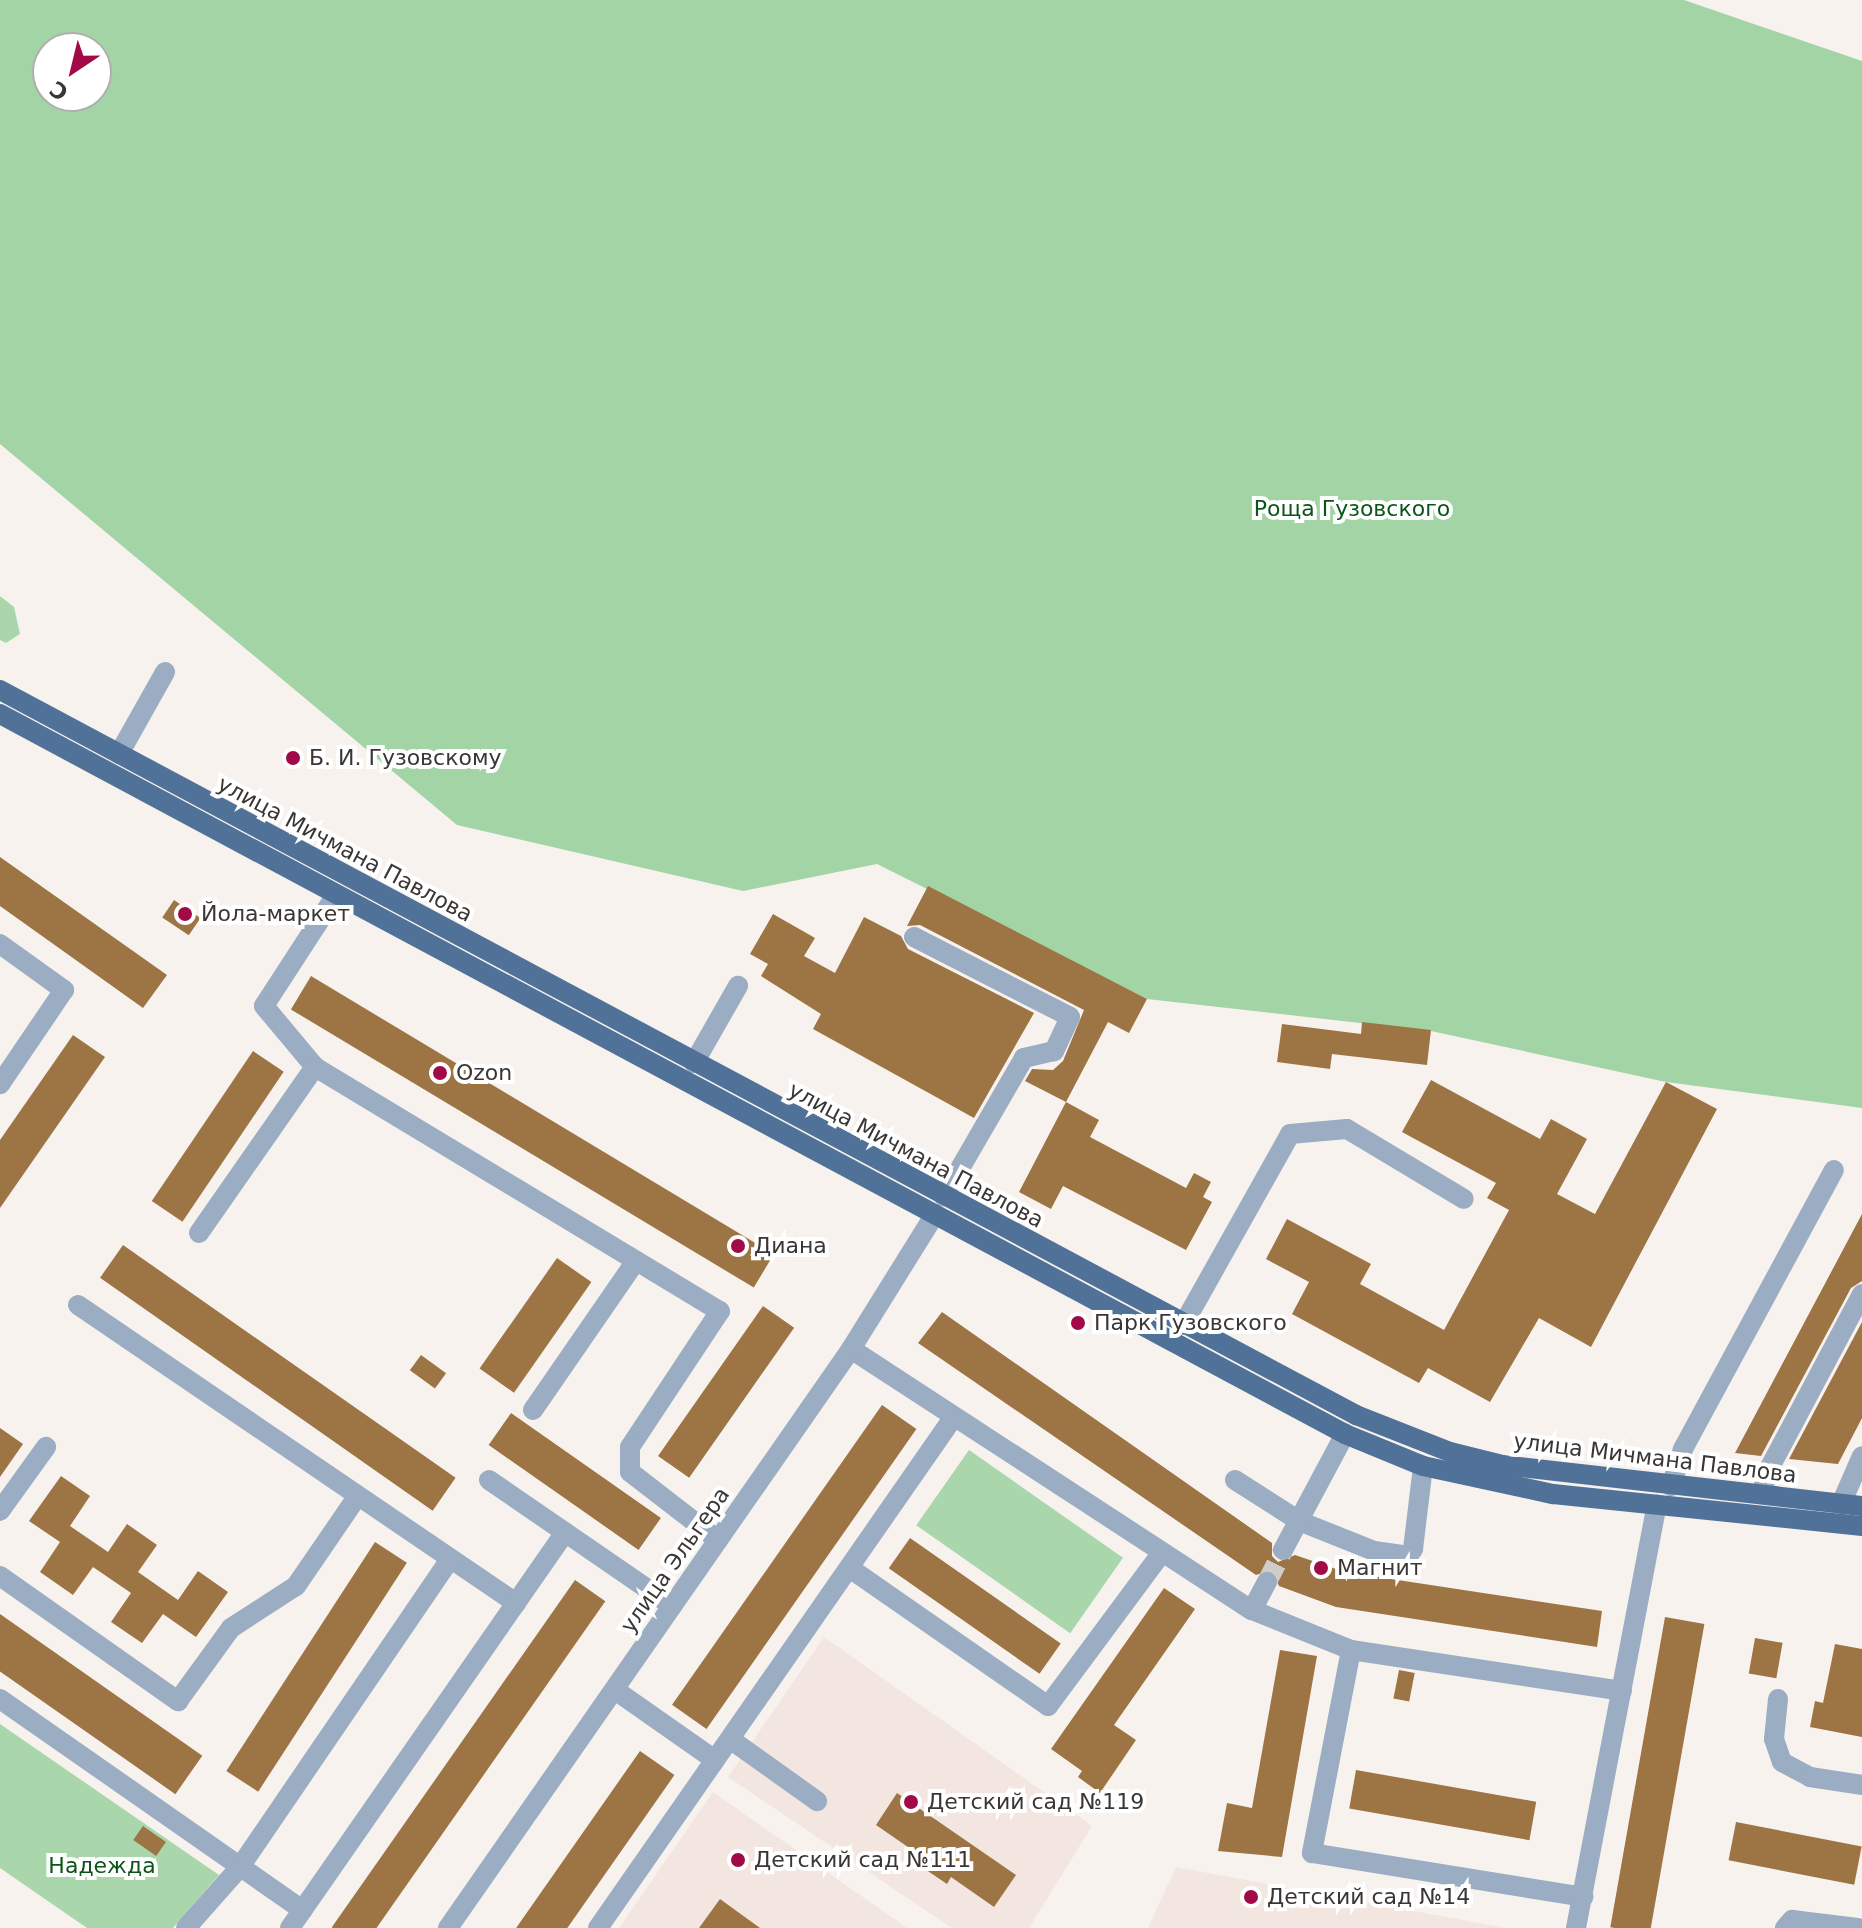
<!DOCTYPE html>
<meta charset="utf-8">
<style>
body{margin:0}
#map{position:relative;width:1862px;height:1928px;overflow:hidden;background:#f8f2ee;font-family:"DejaVu Sans",sans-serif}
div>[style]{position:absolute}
.built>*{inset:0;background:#f3e5df}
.green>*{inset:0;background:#a9d7ab;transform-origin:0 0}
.forest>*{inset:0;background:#a3d4a5}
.building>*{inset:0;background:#9d7444;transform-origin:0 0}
.minor-tunnel>*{height:20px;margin-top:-10px;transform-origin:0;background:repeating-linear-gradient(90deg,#d2ccc9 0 20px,transparent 0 30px)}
.minor>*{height:20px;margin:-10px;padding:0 10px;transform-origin:10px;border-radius:10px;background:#9badc3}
.major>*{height:20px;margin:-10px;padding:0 10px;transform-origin:10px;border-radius:10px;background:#517298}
.dots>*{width:22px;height:22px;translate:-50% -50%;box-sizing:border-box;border:4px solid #fff;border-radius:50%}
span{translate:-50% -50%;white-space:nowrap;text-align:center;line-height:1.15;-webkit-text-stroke:8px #fff;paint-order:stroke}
.park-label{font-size:22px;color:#0b551b}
.poi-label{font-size:22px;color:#393635}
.left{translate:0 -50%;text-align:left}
.street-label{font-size:22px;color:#393635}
.north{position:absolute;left:32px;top:32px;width:80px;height:80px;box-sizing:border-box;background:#fff;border:2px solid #b0afae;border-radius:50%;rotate:215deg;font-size:22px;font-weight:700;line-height:32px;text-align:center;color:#393635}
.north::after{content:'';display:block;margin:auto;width:28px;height:36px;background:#a20947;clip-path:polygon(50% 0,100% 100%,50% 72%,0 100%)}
</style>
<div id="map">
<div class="built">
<i style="clip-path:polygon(824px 1637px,1092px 1826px,1029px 1928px,952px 1928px,728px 1777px)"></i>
<i style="clip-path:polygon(713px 1792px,907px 1928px,619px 1928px)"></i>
<i style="clip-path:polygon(1176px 1867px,1506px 1928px,1148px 1928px)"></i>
</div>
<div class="green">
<i style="clip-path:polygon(0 596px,14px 607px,20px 634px,6px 643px,0 640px)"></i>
<i style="left:969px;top:1450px;width:188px;height:92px;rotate:35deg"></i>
<i style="clip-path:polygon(0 1724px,219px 1875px,173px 1928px,87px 1928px,0 1868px)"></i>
</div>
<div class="forest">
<i style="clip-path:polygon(evenodd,0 0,1684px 0,1862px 61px,1862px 1108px,1666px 1082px,1431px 1031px,1147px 999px,877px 864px,743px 891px,457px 825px,0 444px,0 0,48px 48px,96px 48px,96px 96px,48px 96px,48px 48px)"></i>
</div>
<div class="building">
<i style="clip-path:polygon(0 857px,167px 975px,143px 1008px,0 906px)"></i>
<i style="clip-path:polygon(928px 886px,1147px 999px,1129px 1033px,1108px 1022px,1066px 1102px,1025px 1081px,1032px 1069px,1053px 1070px,1063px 1061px,1084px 1010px,920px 925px,907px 926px)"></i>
<i style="left:174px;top:900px;width:32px;height:21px;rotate:34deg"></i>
<i style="clip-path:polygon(773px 914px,815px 938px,804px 956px,835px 973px,864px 917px,901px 936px,908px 949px,1034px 1013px,974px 1118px,813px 1029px,821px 1014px,761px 976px,768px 964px,750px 954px)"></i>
<i style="left:311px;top:976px;width:540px;height:39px;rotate:31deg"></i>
<i style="clip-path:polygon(1362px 1022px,1431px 1030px,1427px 1065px,1332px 1054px,1330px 1069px,1277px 1062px,1282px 1024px,1361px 1034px)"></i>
<i style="clip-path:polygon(73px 1035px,105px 1057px,0 1208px,0 1140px)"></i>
<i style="left:253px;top:1051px;width:37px;height:181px;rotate:34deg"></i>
<i style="clip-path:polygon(1431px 1080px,1540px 1139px,1551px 1119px,1587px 1139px,1557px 1194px,1595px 1214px,1666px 1082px,1717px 1109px,1591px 1347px,1539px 1318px,1490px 1402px,1428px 1368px,1419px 1383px,1292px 1314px,1309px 1282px,1266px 1259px,1287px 1219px,1371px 1264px,1360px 1284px,1444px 1330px,1509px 1210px,1487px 1198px,1496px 1183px,1402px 1132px)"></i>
<i style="clip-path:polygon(1066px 1102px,1099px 1120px,1090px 1137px,1186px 1188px,1194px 1173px,1211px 1182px,1203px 1197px,1212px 1202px,1186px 1250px,1063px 1186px,1051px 1209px,1019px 1192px)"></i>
<i style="clip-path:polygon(1862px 1214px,1862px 1281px,1851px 1288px,1761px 1456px,1735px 1453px)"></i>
<i style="left:123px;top:1245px;width:406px;height:40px;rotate:35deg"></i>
<i style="left:557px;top:1258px;width:42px;height:135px;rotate:35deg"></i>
<i style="left:763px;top:1306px;width:38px;height:183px;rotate:35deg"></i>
<i style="clip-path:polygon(942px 1312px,1272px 1543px,1272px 1556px,1278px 1562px,1295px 1555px,1345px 1572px,1602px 1611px,1597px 1647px,1336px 1607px,1279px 1586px,1272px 1570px,1256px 1575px,918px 1343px)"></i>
<i style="clip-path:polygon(1862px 1322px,1862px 1418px,1838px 1464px,1789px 1459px)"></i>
<i style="left:421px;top:1355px;width:31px;height:19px;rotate:36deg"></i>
<i style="left:882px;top:1405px;width:42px;height:366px;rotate:35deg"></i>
<i style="left:511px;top:1413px;width:183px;height:39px;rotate:35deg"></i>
<i style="clip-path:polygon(0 1428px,23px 1444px,0 1477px)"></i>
<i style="clip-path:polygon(61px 1476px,90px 1496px,70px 1526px,108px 1552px,127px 1524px,157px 1545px,138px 1572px,178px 1600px,198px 1571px,228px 1592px,196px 1637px,163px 1614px,142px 1643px,111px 1622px,131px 1593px,93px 1567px,73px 1595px,40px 1572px,60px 1542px,29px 1521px)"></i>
<i style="left:910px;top:1538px;width:184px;height:37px;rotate:35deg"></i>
<i style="left:375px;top:1542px;width:38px;height:273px;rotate:33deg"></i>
<i style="left:575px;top:1580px;width:37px;height:424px;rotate:35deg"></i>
<i style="clip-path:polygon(1164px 1588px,1195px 1609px,1114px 1725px,1136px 1740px,1100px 1793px,1078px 1777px,1082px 1771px,1051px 1749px)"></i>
<i style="left:0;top:1614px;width:247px;height:47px;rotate:35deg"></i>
<i style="left:1665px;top:1617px;width:40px;height:315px;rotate:10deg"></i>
<i style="left:1755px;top:1638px;width:28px;height:36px;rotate:10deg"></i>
<i style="clip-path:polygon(1835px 1644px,1862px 1649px,1862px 1737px,1810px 1727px,1815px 1701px,1823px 1703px)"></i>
<i style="clip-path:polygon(1280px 1650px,1317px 1656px,1282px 1857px,1218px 1851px,1227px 1803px,1252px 1808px)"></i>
<i style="left:1399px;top:1670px;width:16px;height:29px;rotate:11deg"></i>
<i style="left:640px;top:1751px;width:42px;height:216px;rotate:35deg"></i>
<i style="left:1356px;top:1770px;width:183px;height:39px;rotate:10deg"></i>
<i style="clip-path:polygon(897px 1793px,1016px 1875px,994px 1907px,951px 1877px,947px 1884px,916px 1863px,921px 1856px,876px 1825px)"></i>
<i style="left:1736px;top:1822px;width:128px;height:39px;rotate:11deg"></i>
<i style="left:143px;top:1826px;width:28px;height:17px;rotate:35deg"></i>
<i style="clip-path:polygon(720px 1899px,760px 1928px,699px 1928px)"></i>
</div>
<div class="minor-tunnel">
<i style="left:1267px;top:1582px;width:36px;rotate:-63deg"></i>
</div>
<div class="minor">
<i style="left:119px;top:754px;width:94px;rotate:-60.7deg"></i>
<i style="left:336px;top:895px;width:132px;rotate:123deg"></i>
<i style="left:264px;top:1006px;width:80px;rotate:50.1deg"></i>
<i style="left:315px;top:1067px;width:473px;rotate:31.1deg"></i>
<i style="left:720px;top:1311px;width:163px;rotate:123.5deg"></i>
<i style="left:630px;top:1447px;width:25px;rotate:90deg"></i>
<i style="left:630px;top:1472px;width:111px;rotate:37.7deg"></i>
<i style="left:914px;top:937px;width:175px;rotate:27.1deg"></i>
<i style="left:1070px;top:1017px;width:38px;rotate:115deg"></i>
<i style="left:1054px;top:1051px;width:31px;rotate:167deg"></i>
<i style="left:1024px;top:1058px;width:160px;rotate:120.1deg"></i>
<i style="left:0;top:944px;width:79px;rotate:35.7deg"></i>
<i style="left:64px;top:990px;width:114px;rotate:124.2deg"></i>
<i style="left:694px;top:1063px;width:89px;rotate:-60.3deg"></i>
<i style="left:199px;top:1233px;width:203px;rotate:-55.1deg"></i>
<i style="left:78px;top:1305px;width:530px;rotate:34.23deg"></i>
<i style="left:1183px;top:1325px;width:219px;rotate:-60.7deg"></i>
<i style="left:1290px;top:1134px;width:57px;rotate:-5deg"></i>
<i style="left:1347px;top:1129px;width:136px;rotate:30.9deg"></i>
<i style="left:851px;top:1349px;width:478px;rotate:33.1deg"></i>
<i style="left:1252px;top:1610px;width:107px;rotate:22deg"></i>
<i style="left:1351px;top:1650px;width:274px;rotate:8.6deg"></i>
<i style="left:533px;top:1410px;width:180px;rotate:-55.4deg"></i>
<i style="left:489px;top:1480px;width:222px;rotate:34.5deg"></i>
<i style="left:1235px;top:1480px;width:76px;rotate:32.6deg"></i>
<i style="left:1299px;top:1521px;width:81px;rotate:21.8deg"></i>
<i style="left:1374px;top:1551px;width:34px;rotate:8deg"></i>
<i style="left:1408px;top:1556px;width:9px;rotate:-54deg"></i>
<i style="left:1413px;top:1549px;width:84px;rotate:-83.1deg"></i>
<i style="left:1671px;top:1486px;width:39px;rotate:-72deg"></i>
<i style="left:1683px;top:1449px;width:317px;rotate:-61.6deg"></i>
<i style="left:1761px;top:1494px;width:28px;rotate:-72deg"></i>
<i style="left:1770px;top:1467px;width:196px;rotate:-62deg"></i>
<i style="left:1841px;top:1504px;width:52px;rotate:-66.4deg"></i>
<i style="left:0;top:1511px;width:79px;rotate:-54.3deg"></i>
<i style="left:1283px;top:1550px;width:132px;rotate:-61.9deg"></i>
<i style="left:851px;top:1569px;width:240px;rotate:34.8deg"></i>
<i style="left:1048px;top:1706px;width:189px;rotate:-53.4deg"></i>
<i style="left:0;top:1576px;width:218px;rotate:35.1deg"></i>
<i style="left:178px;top:1701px;width:90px;rotate:-54deg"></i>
<i style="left:231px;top:1628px;width:77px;rotate:-32.9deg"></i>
<i style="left:296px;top:1586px;width:108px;rotate:-55.6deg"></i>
<i style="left:1252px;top:1610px;width:32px;rotate:-62deg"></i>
<i style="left:1351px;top:1650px;width:207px;rotate:100.9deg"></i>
<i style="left:1312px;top:1853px;width:275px;rotate:9.2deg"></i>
<i style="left:615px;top:1690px;width:122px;rotate:35deg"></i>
<i style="left:0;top:1699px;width:369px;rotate:34.9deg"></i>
<i style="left:1778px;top:1699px;width:40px;rotate:95.7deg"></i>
<i style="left:1774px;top:1739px;width:24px;rotate:71deg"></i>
<i style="left:1782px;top:1762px;width:32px;rotate:28deg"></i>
<i style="left:1810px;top:1777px;width:53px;rotate:8.7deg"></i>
<i style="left:730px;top:1739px;width:107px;rotate:35.5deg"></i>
<i style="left:186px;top:1928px;width:81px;rotate:-48.5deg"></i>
<i style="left:240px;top:1867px;width:373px;rotate:-55.7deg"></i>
<i style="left:290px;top:1928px;width:482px;rotate:-55.2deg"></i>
<i style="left:448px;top:1928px;width:705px;rotate:-55.16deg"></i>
<i style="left:851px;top:1349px;width:159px;rotate:-58.1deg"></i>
<i style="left:598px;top:1928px;width:621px;rotate:-55.16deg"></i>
<i style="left:1576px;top:1928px;width:431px;rotate:-79.2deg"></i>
<i style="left:1785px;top:1928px;width:11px;rotate:-49deg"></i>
<i style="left:1792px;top:1920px;width:66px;rotate:6.9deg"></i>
</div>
<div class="major">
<i style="left:0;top:690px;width:1538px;rotate:28.13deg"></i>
<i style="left:1356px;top:1415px;width:101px;rotate:21.5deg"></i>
<i style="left:1450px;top:1452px;width:54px;rotate:14deg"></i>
<i style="left:1502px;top:1465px;width:362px;rotate:6.5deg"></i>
<i style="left:0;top:714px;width:1526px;rotate:28.16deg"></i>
<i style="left:1345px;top:1434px;width:84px;rotate:22.3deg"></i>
<i style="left:1423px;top:1466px;width:133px;rotate:12.2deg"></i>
<i style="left:1553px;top:1494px;width:311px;rotate:5.9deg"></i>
</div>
<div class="dots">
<i style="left:293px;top:758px;background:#a20947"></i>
<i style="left:185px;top:914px;background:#a20947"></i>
<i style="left:440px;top:1073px;background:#a20947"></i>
<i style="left:738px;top:1246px;background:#a20947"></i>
<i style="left:1078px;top:1323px;background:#a20947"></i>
<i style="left:1321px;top:1568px;background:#a20947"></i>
<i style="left:911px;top:1802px;background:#a20947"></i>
<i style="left:738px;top:1860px;background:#a20947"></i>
<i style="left:1251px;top:1897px;background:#a20947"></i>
</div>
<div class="park-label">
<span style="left:1352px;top:509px">Роща Гузовского</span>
<span style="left:102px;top:1866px">Надежда</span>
</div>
<div class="poi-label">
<span class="left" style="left:309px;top:758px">Б. И. Гузовскому</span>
<span class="left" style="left:201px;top:914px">Йола-маркет</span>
<span class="left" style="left:456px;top:1073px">Ozon</span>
<span class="left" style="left:754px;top:1246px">Диана</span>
<span class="left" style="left:1094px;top:1323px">Парк Гузовского</span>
<span class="left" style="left:1337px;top:1568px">Магнит</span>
<span class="left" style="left:927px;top:1802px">Детский сад №119</span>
<span class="left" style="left:754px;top:1860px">Детский сад №111</span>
<span class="left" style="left:1267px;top:1897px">Детский сад №14</span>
</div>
<div class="street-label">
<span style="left:345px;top:849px;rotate:28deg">улица Мичмана Павлова</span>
<span style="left:916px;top:1155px;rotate:28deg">улица Мичмана Павлова</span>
<span style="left:1655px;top:1458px;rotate:7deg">улица Мичмана Павлова</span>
<span style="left:675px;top:1560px;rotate:-55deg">улица Эльгера</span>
</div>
<div class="north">С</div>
</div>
